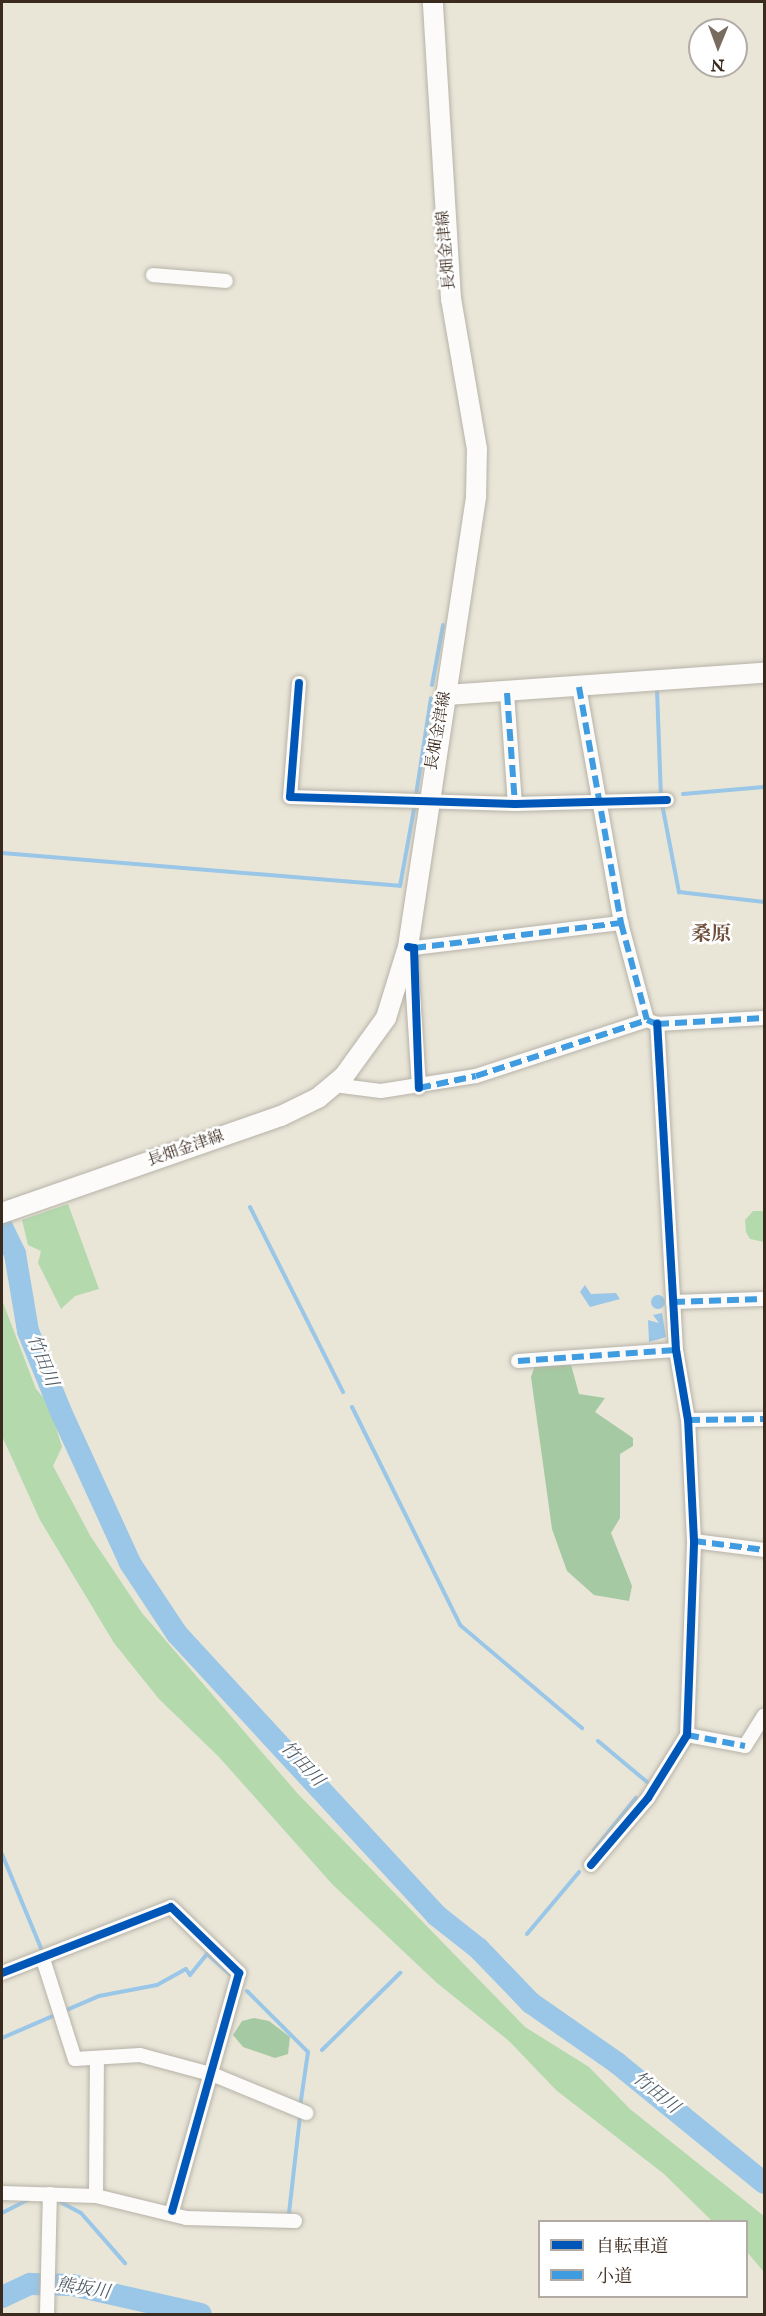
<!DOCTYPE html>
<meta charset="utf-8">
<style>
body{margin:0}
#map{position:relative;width:766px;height:2316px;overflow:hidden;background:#e9e6d8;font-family:"IM FELL English","Noto Serif JP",serif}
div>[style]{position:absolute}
.green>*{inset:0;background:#b3d9ad}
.forest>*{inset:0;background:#a5c9a2}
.water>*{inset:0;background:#9ac6e7}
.round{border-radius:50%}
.stream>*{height:4px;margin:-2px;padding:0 2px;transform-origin:2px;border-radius:2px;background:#9ac6e7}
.river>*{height:22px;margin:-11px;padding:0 11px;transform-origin:11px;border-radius:11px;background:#9ac6e7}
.roads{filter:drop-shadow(0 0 2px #b6b2a8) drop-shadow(0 0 2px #b6b2a8)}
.street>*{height:14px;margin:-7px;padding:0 7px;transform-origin:7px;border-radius:7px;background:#fcfbf9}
.secondary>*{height:20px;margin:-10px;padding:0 10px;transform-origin:10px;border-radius:10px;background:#fcfbf9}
.quiet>*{height:6px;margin-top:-3px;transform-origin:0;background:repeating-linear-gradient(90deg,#3f9ce0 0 12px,transparent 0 18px)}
.cycleway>*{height:8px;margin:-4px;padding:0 4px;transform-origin:4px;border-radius:4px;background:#0057b8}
span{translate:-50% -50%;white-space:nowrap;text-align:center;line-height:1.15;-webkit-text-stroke:5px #fff;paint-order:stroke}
.street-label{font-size:16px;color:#3b2a1e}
.water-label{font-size:18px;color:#505c66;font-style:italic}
.quarter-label{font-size:20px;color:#70513f;font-weight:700}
.frame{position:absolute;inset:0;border:3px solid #3b2a1e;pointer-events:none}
.legend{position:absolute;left:538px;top:2220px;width:210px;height:78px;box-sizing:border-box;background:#fff;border:2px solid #b1aaa5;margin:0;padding:8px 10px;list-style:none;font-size:18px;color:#3b2a1e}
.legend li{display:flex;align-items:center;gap:12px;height:30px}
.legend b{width:30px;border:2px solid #b1aaa5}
.north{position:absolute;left:688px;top:18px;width:60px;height:60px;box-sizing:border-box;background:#fff;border:2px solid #b1aaa5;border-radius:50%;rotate:181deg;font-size:16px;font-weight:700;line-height:24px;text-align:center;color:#3b2a1e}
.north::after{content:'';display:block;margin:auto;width:21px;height:27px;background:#786c5f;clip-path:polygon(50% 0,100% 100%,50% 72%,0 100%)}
</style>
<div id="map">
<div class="green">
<i style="clip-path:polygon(68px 1204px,99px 1289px,75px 1296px,61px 1309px,38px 1263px,41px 1251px,28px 1245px,22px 1220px)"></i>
<i style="clip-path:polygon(753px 1211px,764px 1211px,764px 1242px,750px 1239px,746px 1232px,745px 1220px)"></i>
<i style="clip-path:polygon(2px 1300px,36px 1389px,49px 1404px,62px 1447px,53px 1466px,91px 1537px,142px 1613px,298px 1794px,525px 2027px,589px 2067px,630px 2109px,764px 2216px,764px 2272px,747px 2252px,746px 2222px,712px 2221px,664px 2174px,556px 2090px,509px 2041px,437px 1983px,332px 1884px,219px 1757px,159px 1699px,114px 1643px,40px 1520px,2px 1436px)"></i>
</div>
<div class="forest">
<i style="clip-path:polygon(570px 1361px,579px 1394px,605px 1398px,595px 1412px,633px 1438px,633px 1446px,620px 1454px,620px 1518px,611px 1533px,632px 1586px,629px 1601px,594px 1595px,567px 1571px,552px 1529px,531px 1377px,535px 1365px)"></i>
<i style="clip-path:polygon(254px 2018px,269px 2021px,290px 2037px,288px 2054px,275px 2058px,243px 2047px,233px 2035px,242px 2021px)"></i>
</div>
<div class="water">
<i style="clip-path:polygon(585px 1285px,591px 1294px,616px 1293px,620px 1299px,590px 1307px,580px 1292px)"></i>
<i class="round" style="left:651px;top:1295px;width:14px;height:14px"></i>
<i style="clip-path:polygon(662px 1313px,666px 1337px,649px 1342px,648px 1320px,659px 1323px,653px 1315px)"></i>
</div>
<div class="stream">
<i style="left:432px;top:685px;width:61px;rotate:-79.6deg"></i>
<i style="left:657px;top:689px;width:107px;rotate:87.9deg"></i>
<i style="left:683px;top:794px;width:81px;rotate:-4.9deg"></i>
<i style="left:416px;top:795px;width:98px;rotate:-81.2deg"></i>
<i style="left:662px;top:804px;width:90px;rotate:79.1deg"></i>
<i style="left:679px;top:892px;width:86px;rotate:6.7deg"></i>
<i style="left:2px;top:853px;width:399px;rotate:4.7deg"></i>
<i style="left:400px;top:886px;width:78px;rotate:-79.7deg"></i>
<i style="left:250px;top:1207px;width:207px;rotate:63.3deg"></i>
<i style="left:352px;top:1407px;width:243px;rotate:63.6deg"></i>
<i style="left:460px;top:1625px;width:160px;rotate:40.2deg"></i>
<i style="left:598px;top:1741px;width:64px;rotate:39.9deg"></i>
<i style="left:594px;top:1850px;width:67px;rotate:-51.1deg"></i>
<i style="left:2px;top:1854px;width:102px;rotate:67.5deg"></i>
<i style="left:527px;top:1934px;width:81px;rotate:-50deg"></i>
<i style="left:247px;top:1991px;width:86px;rotate:45deg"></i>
<i style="left:308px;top:2052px;width:56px;rotate:98.3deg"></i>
<i style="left:2px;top:2038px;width:106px;rotate:-23.4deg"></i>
<i style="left:99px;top:1996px;width:59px;rotate:-10.7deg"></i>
<i style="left:157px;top:1985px;width:33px;rotate:-29deg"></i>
<i style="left:186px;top:1969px;width:7px;rotate:56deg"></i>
<i style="left:190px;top:1975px;width:27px;rotate:-51deg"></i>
<i style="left:207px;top:1954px;width:30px;rotate:41deg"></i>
<i style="left:322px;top:2050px;width:110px;rotate:-44.6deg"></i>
<i style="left:62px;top:2203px;width:21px;rotate:28deg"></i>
<i style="left:81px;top:2213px;width:67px;rotate:48.7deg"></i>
<i style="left:2px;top:2213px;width:29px;rotate:-27deg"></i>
<i style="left:289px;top:2213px;width:98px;rotate:-83.5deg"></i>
</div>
<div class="river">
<i style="left:2px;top:1227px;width:30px;rotate:64deg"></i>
<i style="left:15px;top:1254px;width:78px;rotate:80.4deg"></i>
<i style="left:28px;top:1331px;width:87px;rotate:67.8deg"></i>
<i style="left:61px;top:1412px;width:166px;rotate:65.4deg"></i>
<i style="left:130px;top:1563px;width:85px;rotate:56.5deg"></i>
<i style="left:177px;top:1634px;width:382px;rotate:47.3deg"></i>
<i style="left:436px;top:1915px;width:53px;rotate:38.2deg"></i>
<i style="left:478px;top:1948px;width:76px;rotate:46.1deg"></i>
<i style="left:531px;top:2003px;width:105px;rotate:34.9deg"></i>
<i style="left:617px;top:2063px;width:190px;rotate:39.2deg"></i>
<i style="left:2px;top:2297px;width:31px;rotate:-25deg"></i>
<i style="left:30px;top:2284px;width:42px;rotate:1.4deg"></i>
<i style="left:72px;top:2285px;width:132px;rotate:12.7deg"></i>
</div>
<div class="roads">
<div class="street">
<i style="left:153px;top:275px;width:73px;rotate:4.7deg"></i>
<i style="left:299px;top:683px;width:114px;rotate:94.5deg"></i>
<i style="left:290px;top:797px;width:225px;rotate:1.8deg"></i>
<i style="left:515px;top:804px;width:152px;rotate:-1.5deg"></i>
<i style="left:579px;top:687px;width:240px;rotate:79.9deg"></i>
<i style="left:621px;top:923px;width:100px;rotate:75deg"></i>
<i style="left:507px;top:693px;width:111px;rotate:85.9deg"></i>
<i style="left:410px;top:947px;width:141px;rotate:86.3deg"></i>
<i style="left:414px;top:948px;width:209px;rotate:-6.9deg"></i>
<i style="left:334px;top:1085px;width:47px;rotate:7.3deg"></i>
<i style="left:381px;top:1091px;width:96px;rotate:-9deg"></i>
<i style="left:476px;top:1076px;width:180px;rotate:-18.1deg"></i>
<i style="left:647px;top:1020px;width:11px;rotate:22deg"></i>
<i style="left:657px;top:1024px;width:107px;rotate:-3.2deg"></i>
<i style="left:673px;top:1302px;width:89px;rotate:-1.9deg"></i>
<i style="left:518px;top:1361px;width:158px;rotate:-4deg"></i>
<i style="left:688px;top:1420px;width:76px;rotate:-0.8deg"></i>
<i style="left:694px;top:1541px;width:71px;rotate:7.3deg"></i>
<i style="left:687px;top:1735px;width:59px;rotate:10.7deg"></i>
<i style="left:745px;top:1746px;width:36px;rotate:-58deg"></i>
<i style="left:591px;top:1865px;width:88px;rotate:-49.6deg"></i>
<i style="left:648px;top:1798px;width:74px;rotate:-58.2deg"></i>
<i style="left:687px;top:1735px;width:194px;rotate:-87.9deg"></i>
<i style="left:694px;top:1541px;width:121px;rotate:-92.8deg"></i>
<i style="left:688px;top:1420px;width:71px;rotate:-99.7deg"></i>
<i style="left:676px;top:1350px;width:327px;rotate:-93.3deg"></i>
<i style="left:43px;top:1959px;width:105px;rotate:72.3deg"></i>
<i style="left:75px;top:2059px;width:65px;rotate:-3.5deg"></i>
<i style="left:140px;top:2055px;width:77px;rotate:15.1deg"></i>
<i style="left:214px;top:2075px;width:100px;rotate:22.4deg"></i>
<i style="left:2px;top:1973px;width:181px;rotate:-21.3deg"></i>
<i style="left:171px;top:1907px;width:95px;rotate:44.1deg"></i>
<i style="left:239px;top:1973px;width:247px;rotate:105.7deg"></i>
<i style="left:2px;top:2193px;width:94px;rotate:1.8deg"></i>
<i style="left:96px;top:2196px;width:93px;rotate:13.7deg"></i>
<i style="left:186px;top:2218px;width:109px;rotate:1.6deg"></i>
<i style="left:96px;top:2196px;width:137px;rotate:-89.6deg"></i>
<i style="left:47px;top:2314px;width:120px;rotate:-88.6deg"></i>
</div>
<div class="secondary">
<i style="left:446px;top:695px;width:319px;rotate:-4deg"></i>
<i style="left:2px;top:1213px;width:295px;rotate:-19.2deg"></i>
<i style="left:281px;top:1116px;width:41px;rotate:-25.9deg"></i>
<i style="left:318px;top:1098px;width:34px;rotate:-40deg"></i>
<i style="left:344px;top:1076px;width:72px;rotate:-54.1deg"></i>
<i style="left:386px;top:1018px;width:74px;rotate:-72.8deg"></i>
<i style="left:408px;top:947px;width:456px;rotate:-81.4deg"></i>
<i style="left:476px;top:496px;width:47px;rotate:-88.8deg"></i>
<i style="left:477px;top:449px;width:152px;rotate:-99.8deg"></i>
<i style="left:451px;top:299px;width:298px;rotate:-93.5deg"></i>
</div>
</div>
<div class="quiet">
<i style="left:579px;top:687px;width:240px;rotate:79.9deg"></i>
<i style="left:621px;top:923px;width:100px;rotate:75deg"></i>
<i style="left:507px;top:693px;width:111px;rotate:85.9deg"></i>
<i style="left:414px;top:948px;width:209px;rotate:-6.9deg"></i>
<i style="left:419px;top:1088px;width:58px;rotate:-11.9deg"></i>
<i style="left:476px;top:1076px;width:180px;rotate:-18.1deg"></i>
<i style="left:647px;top:1020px;width:11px;rotate:22deg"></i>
<i style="left:657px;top:1024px;width:107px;rotate:-3.2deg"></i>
<i style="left:673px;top:1302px;width:89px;rotate:-1.9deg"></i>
<i style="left:518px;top:1361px;width:158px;rotate:-4deg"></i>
<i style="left:688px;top:1420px;width:76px;rotate:-0.8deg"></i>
<i style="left:694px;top:1541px;width:71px;rotate:7.3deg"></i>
<i style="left:687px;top:1735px;width:59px;rotate:10.7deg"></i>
</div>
<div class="cycleway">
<i style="left:299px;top:683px;width:114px;rotate:94.5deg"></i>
<i style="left:290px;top:797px;width:225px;rotate:1.8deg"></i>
<i style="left:515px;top:804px;width:152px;rotate:-1.5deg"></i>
<i style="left:408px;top:947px;width:6px;rotate:9deg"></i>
<i style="left:414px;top:948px;width:140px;rotate:88deg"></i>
<i style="left:591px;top:1865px;width:88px;rotate:-49.6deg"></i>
<i style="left:648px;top:1798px;width:74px;rotate:-58.2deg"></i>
<i style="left:687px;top:1735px;width:194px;rotate:-87.9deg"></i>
<i style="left:694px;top:1541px;width:121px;rotate:-92.8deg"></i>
<i style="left:688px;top:1420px;width:71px;rotate:-99.7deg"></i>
<i style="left:676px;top:1350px;width:327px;rotate:-93.3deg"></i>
<i style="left:2px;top:1973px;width:181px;rotate:-21.3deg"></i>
<i style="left:171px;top:1907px;width:95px;rotate:44.1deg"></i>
<i style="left:239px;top:1973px;width:247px;rotate:105.7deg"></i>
</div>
<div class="street-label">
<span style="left:447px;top:250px;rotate:-95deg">長畑金津線</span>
<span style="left:439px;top:731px;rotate:-80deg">長畑金津線</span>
<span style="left:186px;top:1149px;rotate:-19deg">長畑金津線</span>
</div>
<div class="water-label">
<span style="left:41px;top:1361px;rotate:68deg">竹田川</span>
<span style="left:301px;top:1765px;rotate:47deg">竹田川</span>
<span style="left:655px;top:2094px;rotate:39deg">竹田川</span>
<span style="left:83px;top:2290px;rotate:9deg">熊坂川</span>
</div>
<div class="quarter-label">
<span style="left:711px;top:934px">桑原</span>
</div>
<div class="frame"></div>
<ul class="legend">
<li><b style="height:8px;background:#0057b8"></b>自転車道</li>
<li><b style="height:8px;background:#3f9ce0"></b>小道</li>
</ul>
<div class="north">N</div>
</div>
